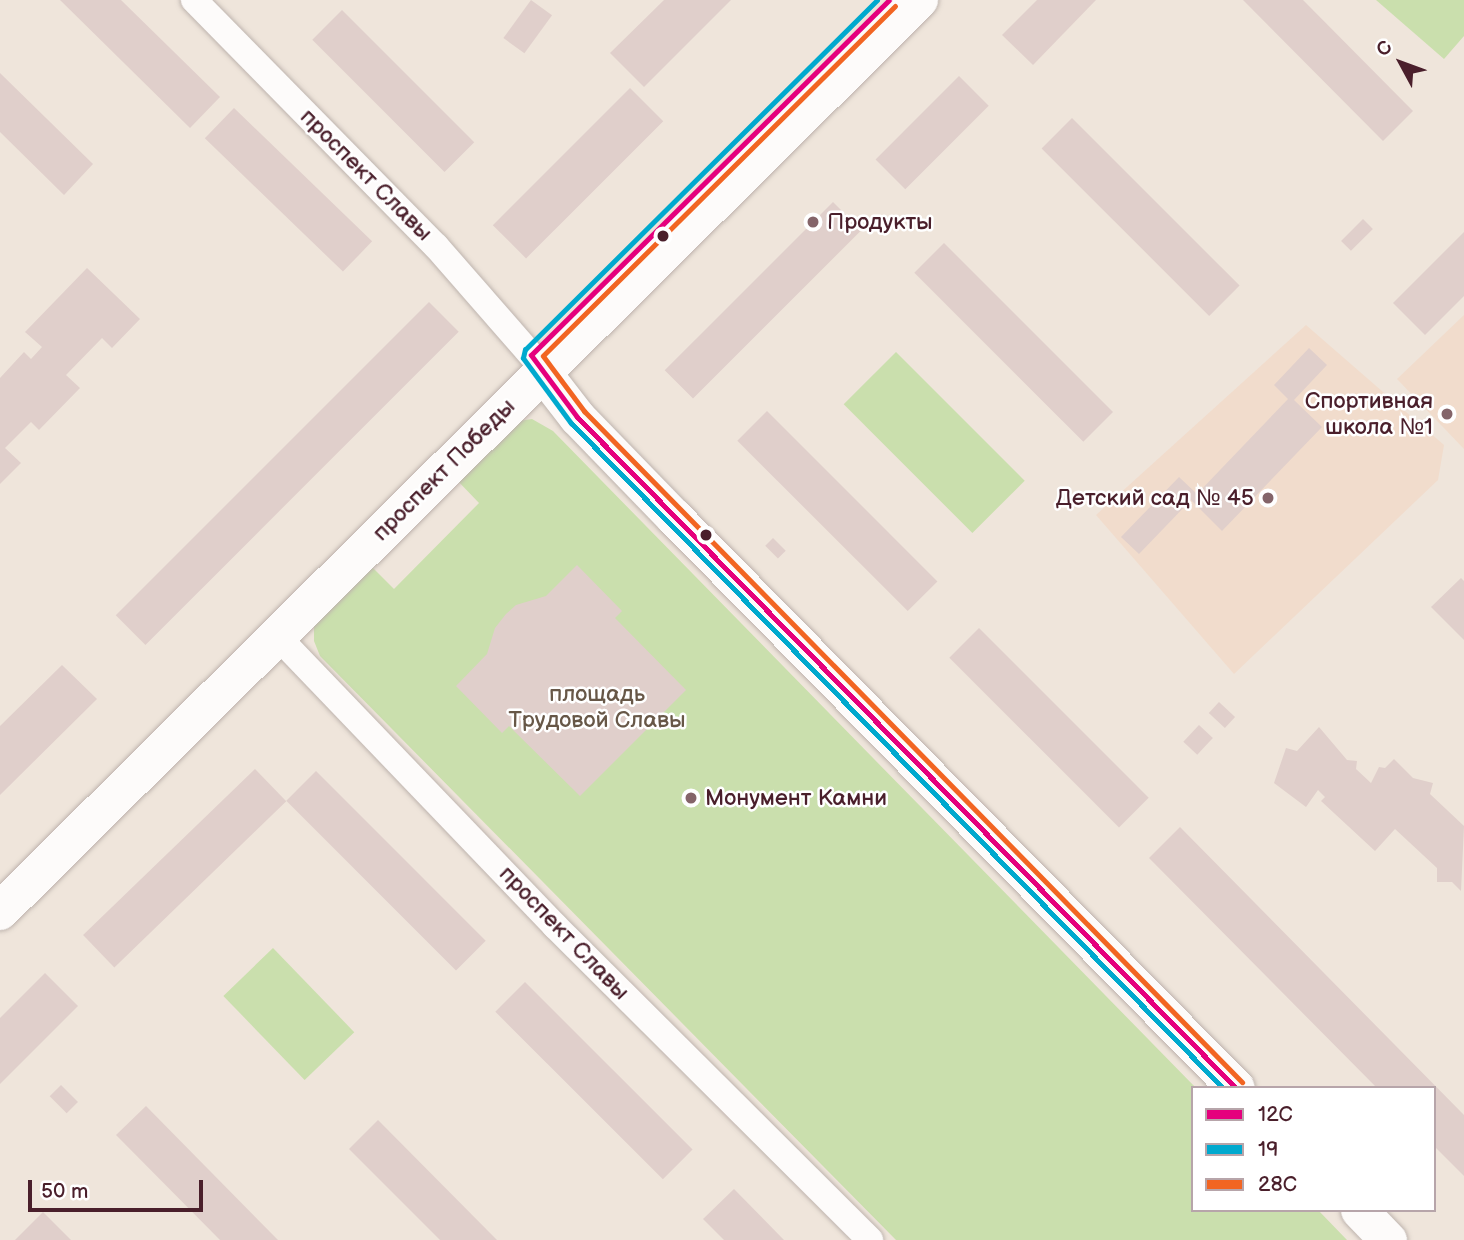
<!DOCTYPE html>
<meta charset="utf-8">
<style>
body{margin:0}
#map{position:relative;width:1464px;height:1240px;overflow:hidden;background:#efe5db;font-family:"Balsamiq Sans",sans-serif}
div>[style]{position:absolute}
.built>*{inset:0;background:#f1dccc}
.green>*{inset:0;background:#cadfad;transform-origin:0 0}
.building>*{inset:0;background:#e0cfcb;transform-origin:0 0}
.roads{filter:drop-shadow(0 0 2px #beb4ae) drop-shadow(0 0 2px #beb4ae)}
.minor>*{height:26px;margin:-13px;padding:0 13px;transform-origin:13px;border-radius:13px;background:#fdfbfa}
.secondary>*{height:37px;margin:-18.5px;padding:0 18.5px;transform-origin:18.5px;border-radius:18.5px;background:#fdfbfa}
.primary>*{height:38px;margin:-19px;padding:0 19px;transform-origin:19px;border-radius:19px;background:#fdfbfa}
.bus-1>*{height:5px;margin:-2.5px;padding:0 2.5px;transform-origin:2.5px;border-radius:2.5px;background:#e5007d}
.bus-2>*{height:5px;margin:-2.5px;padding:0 2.5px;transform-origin:2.5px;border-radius:2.5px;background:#00a9ce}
.bus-3>*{height:5px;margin:-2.5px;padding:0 2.5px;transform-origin:2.5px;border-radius:2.5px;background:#f26522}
.dots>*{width:19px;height:19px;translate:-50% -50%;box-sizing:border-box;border:4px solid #fff;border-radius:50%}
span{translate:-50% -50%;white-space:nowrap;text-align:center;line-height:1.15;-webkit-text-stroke:5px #fff;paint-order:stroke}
.street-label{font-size:23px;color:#4a1f2b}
.poi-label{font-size:23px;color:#4a1f2b}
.left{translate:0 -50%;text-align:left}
.right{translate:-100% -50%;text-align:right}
.park-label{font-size:23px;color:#675747}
.legend{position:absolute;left:1191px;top:1086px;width:245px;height:126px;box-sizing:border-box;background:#fff;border:2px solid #b7a5aa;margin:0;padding:9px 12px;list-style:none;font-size:21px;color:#4a1f2b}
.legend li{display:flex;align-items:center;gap:14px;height:35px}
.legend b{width:35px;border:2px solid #b7a5aa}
.north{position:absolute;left:1366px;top:28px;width:70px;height:70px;-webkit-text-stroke:5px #fff;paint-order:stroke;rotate:311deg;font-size:19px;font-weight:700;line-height:28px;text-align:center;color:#4a1f2b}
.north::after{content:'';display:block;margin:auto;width:24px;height:32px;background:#4a1f2b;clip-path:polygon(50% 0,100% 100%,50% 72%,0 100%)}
.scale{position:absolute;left:28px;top:1180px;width:175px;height:32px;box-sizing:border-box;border:4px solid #4a1f2b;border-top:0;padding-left:9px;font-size:21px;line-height:24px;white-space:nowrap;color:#4a1f2b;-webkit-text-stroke:5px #fff;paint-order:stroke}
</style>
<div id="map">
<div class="built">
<i style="clip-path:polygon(1464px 315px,1464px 449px,1397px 379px)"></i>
<i style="clip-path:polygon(1306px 325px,1444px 445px,1438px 480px,1234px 674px,1096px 515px)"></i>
</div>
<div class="green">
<i style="clip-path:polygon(1376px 0,1464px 0,1464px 36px,1444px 59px)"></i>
<i style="left:896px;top:352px;width:182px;height:74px;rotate:45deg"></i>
<i style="clip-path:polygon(532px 419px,553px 431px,1196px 1088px,1193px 1088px,1193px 1210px,1318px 1210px,1347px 1240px,896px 1240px,320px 656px,314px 641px,314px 625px,370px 565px,394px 589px,479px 503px,455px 478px,512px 422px)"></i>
<i style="left:273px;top:948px;width:117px;height:69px;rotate:46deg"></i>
</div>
<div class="building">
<i style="clip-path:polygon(60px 0,121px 0,220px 97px,190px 128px)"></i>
<i style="left:531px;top:0;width:26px;height:47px;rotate:36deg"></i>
<i style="clip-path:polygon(664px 0,731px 0,644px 87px,610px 53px)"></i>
<i style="clip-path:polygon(1037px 0,1096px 0,1033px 65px,1002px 35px)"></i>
<i style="clip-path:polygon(1243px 0,1303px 0,1413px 111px,1383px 141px)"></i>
<i style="left:342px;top:10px;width:187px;height:42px;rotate:45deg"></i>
<i style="clip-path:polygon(0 73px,93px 164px,64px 195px,0 132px)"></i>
<i style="left:959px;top:76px;width:42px;height:118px;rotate:45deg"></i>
<i style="left:630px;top:88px;width:47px;height:194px;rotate:45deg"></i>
<i style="left:234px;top:108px;width:192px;height:42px;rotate:44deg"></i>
<i style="left:1072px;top:118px;width:237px;height:43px;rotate:45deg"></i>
<i style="left:833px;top:202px;width:40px;height:238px;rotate:45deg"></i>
<i style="left:1363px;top:219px;width:14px;height:31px;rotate:45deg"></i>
<i style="clip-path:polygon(1464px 232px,1464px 296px,1425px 335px,1393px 303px)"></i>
<i style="left:944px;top:243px;width:239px;height:42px;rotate:45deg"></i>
<i style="clip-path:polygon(87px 268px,140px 319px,112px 348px,102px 338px,66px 375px,80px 388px,39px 430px,31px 422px,5px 448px,21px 463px,0 484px,0 378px,24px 352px,31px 359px,42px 347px,25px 332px)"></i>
<i style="left:429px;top:302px;width:42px;height:443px;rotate:45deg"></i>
<i style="clip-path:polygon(1309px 348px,1327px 365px,1294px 400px,1322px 427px,1222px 531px,1191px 500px,1139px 554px,1121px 537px,1179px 477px,1197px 494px,1288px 399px,1274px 385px)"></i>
<i style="left:767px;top:411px;width:241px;height:42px;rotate:45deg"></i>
<i style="left:773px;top:538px;width:18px;height:11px;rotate:45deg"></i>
<i style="clip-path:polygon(577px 565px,622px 611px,615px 618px,686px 690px,580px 796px,509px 726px,502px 733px,456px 686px,487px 654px,495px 628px,506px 614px,516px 605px,546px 596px)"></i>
<i style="clip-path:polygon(1461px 578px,1464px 581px,1464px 640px,1431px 607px)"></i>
<i style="left:979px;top:628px;width:240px;height:42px;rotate:45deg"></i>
<i style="clip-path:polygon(62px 665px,97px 699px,0 795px,0 726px)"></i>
<i style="left:1219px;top:702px;width:22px;height:15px;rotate:43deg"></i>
<i style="left:1199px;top:725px;width:19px;height:23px;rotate:43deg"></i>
<i style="clip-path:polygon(1319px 727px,1347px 760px,1357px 761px,1356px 769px,1371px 783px,1379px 767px,1385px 768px,1394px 759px,1413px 778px,1433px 783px,1430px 794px,1464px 826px,1461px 891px,1452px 882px,1437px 882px,1437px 868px,1395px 829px,1375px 851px,1321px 801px,1325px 797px,1318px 790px,1306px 807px,1274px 783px,1286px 748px,1297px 751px)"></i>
<i style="left:255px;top:769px;width:45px;height:239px;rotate:46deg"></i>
<i style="left:316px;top:771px;width:240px;height:42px;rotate:45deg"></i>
<i style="clip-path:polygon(1180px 827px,1464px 1115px,1464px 1176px,1434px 1146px,1434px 1088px,1377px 1088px,1149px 858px)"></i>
<i style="clip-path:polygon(45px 973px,78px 1006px,0 1084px,0 1018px)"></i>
<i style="left:525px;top:982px;width:237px;height:42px;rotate:45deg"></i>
<i style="left:61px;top:1085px;width:24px;height:16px;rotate:45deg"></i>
<i style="clip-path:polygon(146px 1106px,278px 1240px,220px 1240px,116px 1135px)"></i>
<i style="clip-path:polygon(378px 1120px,497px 1240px,440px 1240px,349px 1149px)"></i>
<i style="clip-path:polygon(734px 1189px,784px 1240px,724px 1240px,703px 1219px)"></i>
<i style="clip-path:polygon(43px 1212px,71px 1240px,15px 1240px)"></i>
</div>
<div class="roads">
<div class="minor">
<i style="left:194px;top:0;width:345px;rotate:45.5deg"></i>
<i style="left:436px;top:246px;width:145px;rotate:48.9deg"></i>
<i style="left:277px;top:636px;width:402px;rotate:46.2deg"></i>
<i style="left:555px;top:926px;width:445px;rotate:44.9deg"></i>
</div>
<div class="secondary">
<i style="left:543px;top:373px;width:56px;rotate:52.3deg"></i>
<i style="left:577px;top:417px;width:139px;rotate:45.9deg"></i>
<i style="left:674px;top:517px;width:801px;rotate:45.46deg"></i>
<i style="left:1359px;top:1210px;width:42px;rotate:46deg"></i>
</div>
<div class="primary">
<i style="left:0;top:911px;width:1294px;rotate:-44.75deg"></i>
</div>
</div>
<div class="bus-1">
<i style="left:889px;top:0;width:504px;rotate:135.24deg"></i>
<i style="left:531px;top:355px;width:77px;rotate:53.4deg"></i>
<i style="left:577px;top:417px;width:940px;rotate:45.52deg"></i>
</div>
<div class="bus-2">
<i style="left:877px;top:0;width:496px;rotate:135.2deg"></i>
<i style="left:525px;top:349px;width:9px;rotate:103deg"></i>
<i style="left:523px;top:358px;width:81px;rotate:53.6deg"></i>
<i style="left:571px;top:423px;width:931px;rotate:45.57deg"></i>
</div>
<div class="bus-3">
<i style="left:895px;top:6px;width:496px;rotate:135.2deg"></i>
<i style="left:543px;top:356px;width:69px;rotate:53.3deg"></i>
<i style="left:584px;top:411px;width:940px;rotate:45.56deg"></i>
</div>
<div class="dots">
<i style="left:813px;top:222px;background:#846469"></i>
<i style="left:663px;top:236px;background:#4a1f2b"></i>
<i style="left:1447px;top:414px;background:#846469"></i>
<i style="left:1268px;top:498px;background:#846469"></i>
<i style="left:706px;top:535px;background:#4a1f2b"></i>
<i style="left:691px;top:798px;background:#846469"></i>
</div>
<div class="street-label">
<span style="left:366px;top:175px;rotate:45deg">проспект Славы</span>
<span style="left:444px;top:470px;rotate:-45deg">проспект Победы</span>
<span style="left:564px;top:933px;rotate:46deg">проспект Славы</span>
</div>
<div class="poi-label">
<span class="left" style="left:827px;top:222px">Продукты</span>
<span class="right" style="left:1433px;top:414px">Спортивная<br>школа №1</span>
<span class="right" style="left:1254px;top:498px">Детский сад № 45</span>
<span class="left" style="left:705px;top:798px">Монумент Камни</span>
</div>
<div class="park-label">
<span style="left:597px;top:707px">площадь<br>Трудовой Славы</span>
</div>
<ul class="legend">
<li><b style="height:9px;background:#e5007d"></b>12С</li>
<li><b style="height:9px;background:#00a9ce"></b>19</li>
<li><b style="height:9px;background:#f26522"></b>28С</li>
</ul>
<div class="north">С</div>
<div class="scale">50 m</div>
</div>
